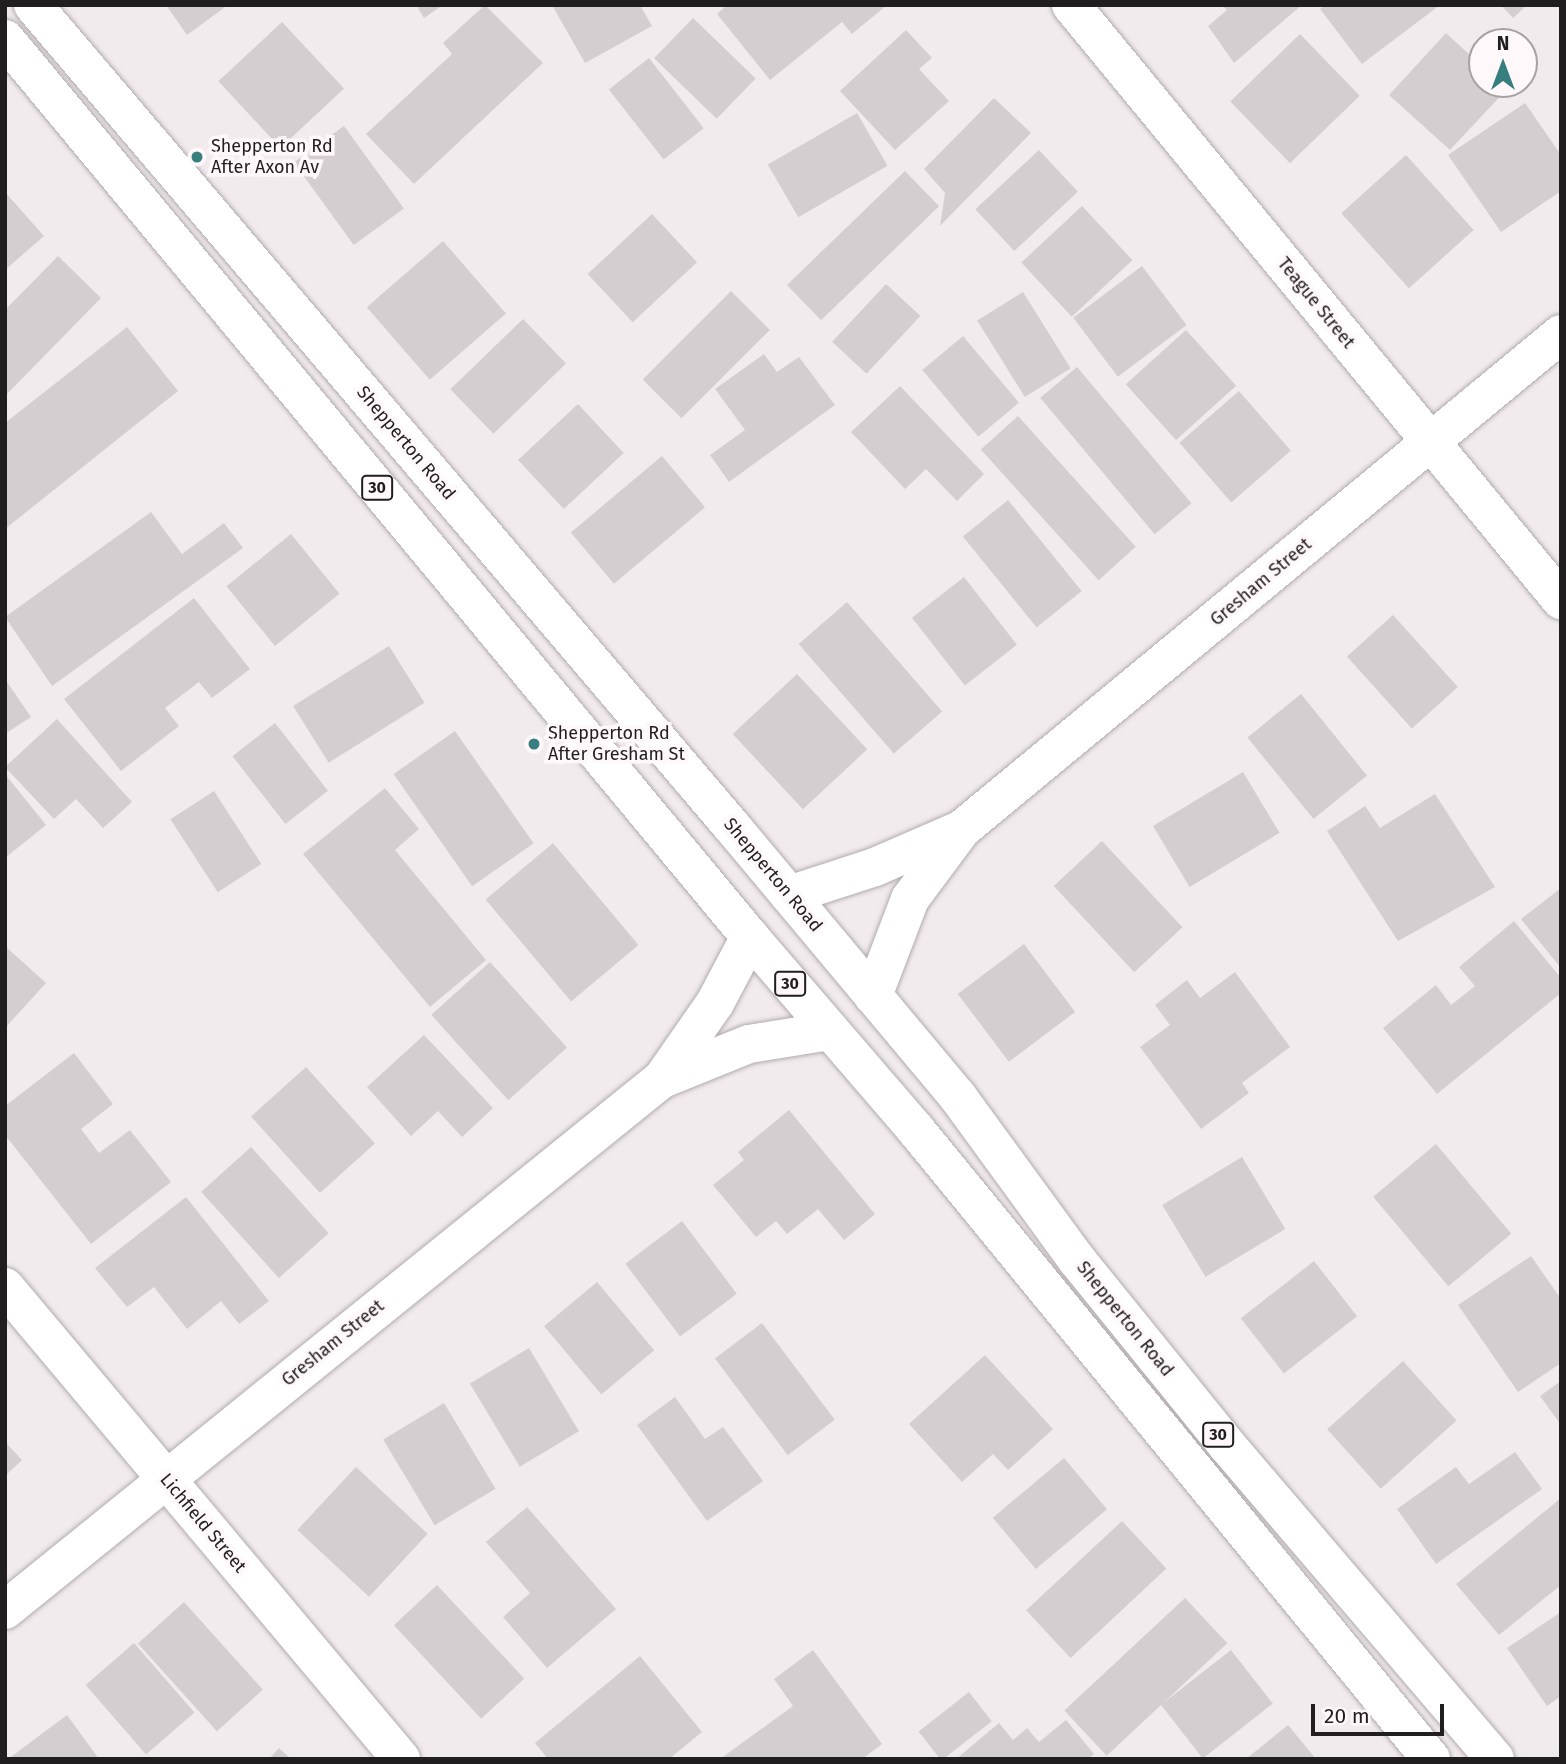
<!DOCTYPE html>
<style>
body{margin:0}
#map{position:relative;width:1566px;height:1764px;overflow:hidden;background:#f2ebee;font-family:"Fira Sans",sans-serif}
div>[style]{position:absolute}
.building>*{inset:0;background:#d5ced1;transform-origin:0 0}
.roads{filter:drop-shadow(0 0 2px #b2abae) drop-shadow(0 0 2px #b2abae)}
.minor>*{height:38px;margin:-19px;padding:0 19px;transform-origin:19px;border-radius:19px;background:#fff}
.highway>*{height:38px;margin:-19px;padding:0 19px;transform-origin:19px;border-radius:19px;background:#fff}
.dots>*{width:19px;height:19px;translate:-50% -50%;box-sizing:border-box;border:4px solid #fff8fb;border-radius:50%}
span{translate:-50% -50%;white-space:nowrap;text-align:center;line-height:1.15;-webkit-text-stroke:7px #fff8fb;paint-order:stroke}
.shield-label span{padding:2px 5px;background:#fff8fb;border:2px solid;border-radius:5px;-webkit-text-stroke-width:0}
.shield-label{font-size:16px;color:#211e1f;font-weight:700}
.poi-label{font-size:18px;color:#211e1f}
.left{translate:0 -50%;text-align:left}
.street-label{font-size:18px;color:#211e1f}
.frame{position:absolute;inset:0;border:7px solid #211e1f;pointer-events:none}
.north{position:absolute;left:1468px;top:28px;width:70px;height:70px;box-sizing:border-box;background:#fff8fb;border:2px solid #a6a1a3;border-radius:50%;rotate:0deg;font-size:19px;font-weight:700;line-height:28px;text-align:center;color:#211e1f}
.north::after{content:'';display:block;margin:auto;width:24px;height:32px;background:#367f7e;clip-path:polygon(50% 0,100% 100%,50% 72%,0 100%)}
.scale{position:absolute;left:1311px;top:1704px;width:133px;height:32px;box-sizing:border-box;border:4px solid #211e1f;border-top:0;padding-left:9px;font-size:21px;line-height:24px;white-space:nowrap;color:#211e1f;-webkit-text-stroke:5px #fff8fb;paint-order:stroke}
</style>
<div id="map">
<div class="building">
<i style="clip-path:polygon(166px 5px,228px 5px,187px 35px)"></i>
<i style="clip-path:polygon(416px 5px,443px 5px,424px 18px)"></i>
<i style="clip-path:polygon(485px 5px,543px 63px,414px 184px,366px 134px,452px 54px,443px 43px)"></i>
<i style="clip-path:polygon(552px 5px,640px 5px,652px 26px,585px 63px)"></i>
<i style="clip-path:polygon(727px 5px,887px 5px,852px 34px,842px 22px,770px 80px,717px 14px)"></i>
<i style="clip-path:polygon(1222px 5px,1302px 5px,1234px 63px,1208px 26px,1227px 10px)"></i>
<i style="clip-path:polygon(1326px 5px,1440px 5px,1362px 64px,1320px 9px)"></i>
<i style="clip-path:polygon(1501px 5px,1527px 5px,1513px 18px)"></i>
<i style="left:693px;top:18px;width:87px;height:56px;rotate:44deg"></i>
<i style="left:282px;top:22px;width:91px;height:87px;rotate:47deg"></i>
<i style="clip-path:polygon(906px 30px,932px 58px,919px 69px,949px 101px,895px 150px,840px 91px)"></i>
<i style="clip-path:polygon(1446px 33px,1482px 66px,1482px 84px,1507px 89px,1450px 150px,1389px 95px)"></i>
<i style="left:1300px;top:34px;width:86px;height:97px;rotate:46deg"></i>
<i style="left:649px;top:58px;width:89px;height:51px;rotate:52deg"></i>
<i style="clip-path:polygon(994px 98px,1031px 133px,940px 226px,945px 193px,924px 169px)"></i>
<i style="clip-path:polygon(1525px 103px,1561px 155px,1561px 191px,1501px 232px,1448px 155px)"></i>
<i style="left:857px;top:113px;width:61px;height:103px;rotate:60deg"></i>
<i style="left:344px;top:126px;width:102px;height:62px;rotate:54deg"></i>
<i style="left:1039px;top:150px;width:57px;height:87px;rotate:47deg"></i>
<i style="left:1406px;top:155px;width:101px;height:87px;rotate:48deg"></i>
<i style="left:905px;top:171px;width:49px;height:164px;rotate:46deg"></i>
<i style="clip-path:polygon(5px 192px,44px 236px,5px 270px)"></i>
<i style="left:1082px;top:206px;width:74px;height:83px;rotate:47deg"></i>
<i style="left:652px;top:214px;width:66px;height:88px;rotate:47deg"></i>
<i style="left:443px;top:241px;width:96px;height:101px;rotate:49deg"></i>
<i style="clip-path:polygon(58px 256px,101px 298px,5px 396px,5px 310px)"></i>
<i style="left:1142px;top:266px;width:74px;height:86px;rotate:53deg"></i>
<i style="left:886px;top:284px;width:47px;height:79px;rotate:43deg"></i>
<i style="left:731px;top:291px;width:55px;height:125px;rotate:45deg"></i>
<i style="left:1023px;top:292px;width:90px;height:54px;rotate:58deg"></i>
<i style="left:523px;top:319px;width:62px;height:101px;rotate:46deg"></i>
<i style="clip-path:polygon(127px 327px,178px 391px,5px 529px,5px 423px)"></i>
<i style="left:1186px;top:330px;width:75px;height:81px;rotate:48deg"></i>
<i style="left:963px;top:336px;width:87px;height:53px;rotate:50deg"></i>
<i style="clip-path:polygon(764px 354px,777px 372px,799px 357px,835px 405px,729px 482px,710px 455px,745px 430px,715px 389px)"></i>
<i style="left:1077px;top:367px;width:178px;height:48px;rotate:50deg"></i>
<i style="clip-path:polygon(900px 386px,984px 474px,957px 501px,926px 469px,905px 489px,851px 432px)"></i>
<i style="left:1239px;top:391px;width:79px;height:79px;rotate:49deg"></i>
<i style="left:578px;top:404px;width:67px;height:82px;rotate:47deg"></i>
<i style="left:1018px;top:416px;width:176px;height:50px;rotate:48deg"></i>
<i style="left:662px;top:456px;width:67px;height:119px;rotate:50deg"></i>
<i style="left:1008px;top:500px;width:117px;height:58px;rotate:51deg"></i>
<i style="clip-path:polygon(151px 512px,182px 554px,224px 523px,243px 548px,52px 686px,5px 617px)"></i>
<i style="left:291px;top:534px;width:77px;height:83px;rotate:51deg"></i>
<i style="left:964px;top:577px;width:86px;height:66px;rotate:52deg"></i>
<i style="clip-path:polygon(194px 598px,250px 669px,212px 698px,199px 682px,165px 708px,179px 726px,121px 771px,64px 699px)"></i>
<i style="left:847px;top:602px;width:145px;height:64px;rotate:49deg"></i>
<i style="left:1393px;top:615px;width:97px;height:62px;rotate:48deg"></i>
<i style="left:389px;top:646px;width:67px;height:113px;rotate:58deg"></i>
<i style="left:797px;top:674px;width:103px;height:88px;rotate:47deg"></i>
<i style="clip-path:polygon(5px 679px,31px 717px,5px 734px)"></i>
<i style="left:1301px;top:694px;width:105px;height:69px;rotate:51deg"></i>
<i style="clip-path:polygon(57px 719px,132px 802px,103px 828px,76px 799px,54px 819px,5px 767px)"></i>
<i style="left:275px;top:723px;width:86px;height:54px;rotate:52deg"></i>
<i style="left:455px;top:731px;width:137px;height:75px;rotate:55deg"></i>
<i style="left:1243px;top:772px;width:71px;height:105px;rotate:59deg"></i>
<i style="clip-path:polygon(5px 774px,46px 825px,5px 858px)"></i>
<i style="clip-path:polygon(385px 788px,419px 829px,395px 850px,486px 960px,430px 1007px,303px 854px)"></i>
<i style="left:214px;top:791px;width:87px;height:52px;rotate:57deg"></i>
<i style="clip-path:polygon(1435px 794px,1495px 887px,1398px 941px,1327px 831px,1365px 806px,1380px 828px)"></i>
<i style="left:1102px;top:841px;width:118px;height:66px;rotate:47deg"></i>
<i style="left:553px;top:843px;width:133px;height:88px;rotate:50deg"></i>
<i style="clip-path:polygon(1561px 888px,1561px 968px,1521px 919px)"></i>
<i style="clip-path:polygon(1514px 921px,1561px 978px,1561px 993px,1437px 1094px,1383px 1028px,1436px 985px,1451px 1005px,1475px 986px,1459px 967px)"></i>
<i style="left:1024px;top:944px;width:85px;height:83px;rotate:53deg"></i>
<i style="clip-path:polygon(5px 946px,46px 983px,5px 1028px)"></i>
<i style="left:490px;top:962px;width:115px;height:79px;rotate:48deg"></i>
<i style="clip-path:polygon(1235px 972px,1290px 1047px,1242px 1083px,1249px 1093px,1201px 1129px,1140px 1047px,1170px 1025px,1155px 1005px,1187px 980px,1200px 998px)"></i>
<i style="clip-path:polygon(424px 1035px,493px 1108px,462px 1137px,438px 1111px,411px 1136px,367px 1087px)"></i>
<i style="clip-path:polygon(74px 1053px,113px 1104px,81px 1129px,99px 1153px,130px 1130px,171px 1182px,91px 1244px,5px 1135px,5px 1106px)"></i>
<i style="left:306px;top:1067px;width:103px;height:74px;rotate:48deg"></i>
<i style="clip-path:polygon(789px 1110px,875px 1214px,844px 1240px,818px 1209px,787px 1234px,776px 1221px,756px 1237px,713px 1185px,744px 1160px,738px 1152px)"></i>
<i style="left:1436px;top:1144px;width:117px;height:82px;rotate:50deg"></i>
<i style="left:251px;top:1147px;width:116px;height:67px;rotate:48deg"></i>
<i style="left:1242px;top:1157px;width:84px;height:93px;rotate:59deg"></i>
<i style="clip-path:polygon(186px 1197px,269px 1301px,239px 1324px,221px 1301px,187px 1329px,154px 1287px,127px 1307px,95px 1268px)"></i>
<i style="left:682px;top:1221px;width:91px;height:71px;rotate:53deg"></i>
<i style="clip-path:polygon(1531px 1256px,1561px 1299px,1561px 1363px,1518px 1392px,1458px 1305px)"></i>
<i style="left:1314px;top:1261px;width:70px;height:93px;rotate:52deg"></i>
<i style="left:597px;top:1282px;width:89px;height:69px;rotate:50deg"></i>
<i style="left:762px;top:1323px;width:121px;height:59px;rotate:53deg"></i>
<i style="left:529px;top:1348px;width:97px;height:69px;rotate:59deg"></i>
<i style="clip-path:polygon(985px 1355px,1053px 1429px,1008px 1470px,993px 1454px,962px 1482px,909px 1424px)"></i>
<i style="left:1403px;top:1361px;width:80px;height:102px;rotate:48deg"></i>
<i style="clip-path:polygon(1561px 1381px,1561px 1425px,1540px 1396px)"></i>
<i style="clip-path:polygon(675px 1397px,705px 1439px,723px 1427px,763px 1481px,707px 1521px,637px 1425px)"></i>
<i style="left:444px;top:1403px;width:100px;height:71px;rotate:59deg"></i>
<i style="clip-path:polygon(5px 1442px,22px 1460px,5px 1476px)"></i>
<i style="clip-path:polygon(1515px 1452px,1542px 1489px,1436px 1564px,1397px 1509px,1456px 1467px,1469px 1484px)"></i>
<i style="left:1064px;top:1458px;width:67px;height:93px;rotate:50deg"></i>
<i style="left:356px;top:1467px;width:98px;height:86px;rotate:43deg"></i>
<i style="clip-path:polygon(1561px 1498px,1561px 1585px,1499px 1635px,1456px 1584px)"></i>
<i style="clip-path:polygon(527px 1507px,616px 1609px,547px 1668px,503px 1617px,530px 1593px,486px 1542px)"></i>
<i style="left:1122px;top:1521px;width:65px;height:131px;rotate:47deg"></i>
<i style="left:437px;top:1585px;width:128px;height:59px;rotate:47deg"></i>
<i style="left:1185px;top:1598px;width:62px;height:165px;rotate:47deg"></i>
<i style="left:184px;top:1602px;width:118px;height:62px;rotate:48deg"></i>
<i style="clip-path:polygon(1561px 1612px,1561px 1696px,1547px 1706px,1507px 1648px)"></i>
<i style="left:134px;top:1643px;width:92px;height:64px;rotate:49deg"></i>
<i style="clip-path:polygon(813px 1650px,882px 1744px,862px 1759px,720px 1759px,793px 1706px,774px 1679px)"></i>
<i style="left:1231px;top:1650px;width:68px;height:89px;rotate:52deg"></i>
<i style="clip-path:polygon(640px 1656px,702px 1732px,669px 1759px,548px 1759px,535px 1743px)"></i>
<i style="left:969px;top:1692px;width:37px;height:64px;rotate:52deg"></i>
<i style="clip-path:polygon(67px 1715px,99px 1759px,8px 1759px)"></i>
<i style="clip-path:polygon(1066px 1720px,1094px 1754px,1088px 1759px,956px 1759px,999px 1723px,1013px 1740px,1027px 1728px,1039px 1742px)"></i>
<i style="clip-path:polygon(1288px 1725px,1316px 1759px,1246px 1759px)"></i>
<i style="clip-path:polygon(279px 1748px,291px 1759px,269px 1759px)"></i>
</div>
<div class="roads">
<div class="minor">
<i style="left:1071px;top:5px;width:771px;rotate:50.53deg"></i>
<i style="left:789px;top:895px;width:90px;rotate:-18deg"></i>
<i style="left:875px;top:867px;width:93px;rotate:-23.5deg"></i>
<i style="left:873px;top:996px;width:104px;rotate:-69.1deg"></i>
<i style="left:910px;top:899px;width:87px;rotate:-53.4deg"></i>
<i style="left:962px;top:829px;width:777px;rotate:-39.57deg"></i>
<i style="left:662px;top:1079px;width:94px;rotate:-21.9deg"></i>
<i style="left:749px;top:1044px;width:82px;rotate:-9.1deg"></i>
<i style="left:5px;top:1287px;width:616px;rotate:50deg"></i>
<i style="left:5px;top:1610px;width:845px;rotate:-38.95deg"></i>
<i style="left:662px;top:1079px;width:93px;rotate:-55.1deg"></i>
<i style="left:715px;top:1003px;width:75px;rotate:-62.1deg"></i>
</div>
<div class="highway">
<i style="left:33px;top:5px;width:1082px;rotate:49.61deg"></i>
<i style="left:734px;top:829px;width:349px;rotate:50.1deg"></i>
<i style="left:958px;top:1097px;width:202px;rotate:53.9deg"></i>
<i style="left:1077px;top:1260px;width:237px;rotate:51deg"></i>
<i style="left:1226px;top:1444px;width:414px;rotate:49.5deg"></i>
<i style="left:5px;top:39px;width:1167px;rotate:50.32deg"></i>
<i style="left:750px;top:937px;width:255px;rotate:49.3deg"></i>
<i style="left:916px;top:1130px;width:813px;rotate:50.69deg"></i>
</div>
</div>
<div class="dots">
<i style="left:197px;top:157px;background:#367f7e"></i>
<i style="left:534px;top:744px;background:#367f7e"></i>
</div>
<div class="shield-label">
<span style="left:377px;top:488px">30</span>
<span style="left:790px;top:984px">30</span>
<span style="left:1218px;top:1435px">30</span>
</div>
<div class="poi-label">
<span class="left" style="left:211px;top:157px">Shepperton Rd<br>After Axon Av</span>
<span class="left" style="left:548px;top:744px">Shepperton Rd<br>After Gresham St</span>
</div>
<div class="street-label">
<span style="left:1316px;top:303px;rotate:51deg">Teague Street</span>
<span style="left:406px;top:443px;rotate:50deg">Shepperton Road</span>
<span style="left:1261px;top:582px;rotate:-40deg">Gresham Street</span>
<span style="left:773px;top:875px;rotate:50deg">Shepperton Road</span>
<span style="left:1125px;top:1319px;rotate:51deg">Shepperton Road</span>
<span style="left:333px;top:1343px;rotate:-39deg">Gresham Street</span>
<span style="left:203px;top:1523px;rotate:50deg">Lichfield Street</span>
</div>
<div class="frame"></div>
<div class="north">N</div>
<div class="scale">20 m</div>
</div>
